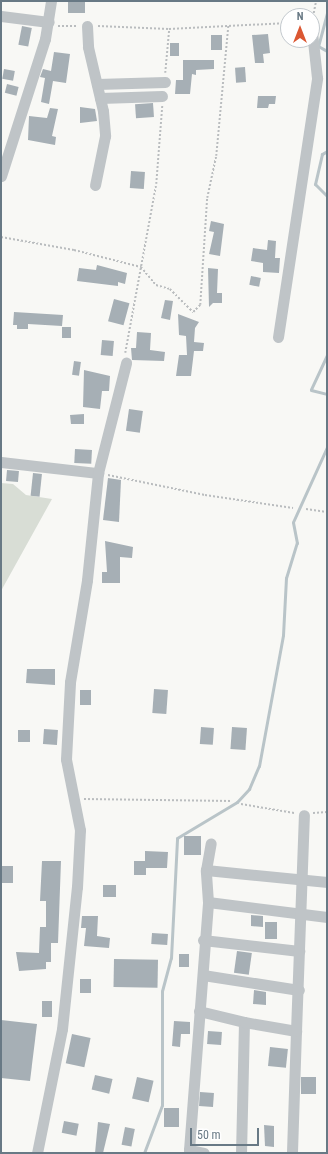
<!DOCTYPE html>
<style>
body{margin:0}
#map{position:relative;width:328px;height:1154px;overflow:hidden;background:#f8f8f5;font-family:"Roboto Condensed",sans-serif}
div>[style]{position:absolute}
.green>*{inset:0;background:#d8ddd5}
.stream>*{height:3px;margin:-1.5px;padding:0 1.5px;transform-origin:1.5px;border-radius:1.5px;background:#b9c4c8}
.building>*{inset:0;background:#a6afb5;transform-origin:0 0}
.path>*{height:1.5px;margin-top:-0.75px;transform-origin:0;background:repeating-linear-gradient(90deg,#babdbf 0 2px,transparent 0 4px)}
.minor>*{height:11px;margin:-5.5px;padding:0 5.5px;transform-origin:5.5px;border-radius:5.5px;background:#bfc4c7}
span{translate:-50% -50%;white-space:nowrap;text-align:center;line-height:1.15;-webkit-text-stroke:4px #fff;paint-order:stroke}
.frame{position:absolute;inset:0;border:2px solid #687985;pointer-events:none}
.north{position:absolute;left:280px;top:8px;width:40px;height:40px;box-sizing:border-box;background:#fff;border:1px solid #c3c9ce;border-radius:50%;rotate:0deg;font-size:11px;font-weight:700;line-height:16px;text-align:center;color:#687985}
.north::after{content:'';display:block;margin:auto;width:14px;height:18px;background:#db5732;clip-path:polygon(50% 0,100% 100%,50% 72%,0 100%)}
.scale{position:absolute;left:190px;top:1128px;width:69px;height:18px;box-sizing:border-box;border:2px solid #687985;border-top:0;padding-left:5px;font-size:12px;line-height:14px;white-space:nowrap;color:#687985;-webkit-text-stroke:3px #fff;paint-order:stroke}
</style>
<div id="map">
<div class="green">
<i style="clip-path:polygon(1px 483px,13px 484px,26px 495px,52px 499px,1px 591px)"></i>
</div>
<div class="stream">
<i style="left:327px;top:13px;width:34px;rotate:105deg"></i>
<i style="left:318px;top:46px;width:10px;rotate:29deg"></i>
<i style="left:327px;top:151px;width:6px;rotate:149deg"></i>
<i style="left:322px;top:154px;width:31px;rotate:103deg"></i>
<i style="left:315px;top:184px;width:17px;rotate:45deg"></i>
<i style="left:327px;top:355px;width:38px;rotate:115deg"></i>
<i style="left:311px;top:390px;width:16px;rotate:14deg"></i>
<i style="left:144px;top:1153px;width:51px;rotate:-69.4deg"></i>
<i style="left:162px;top:1105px;width:114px;rotate:-90deg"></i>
<i style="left:162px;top:991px;width:34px;rotate:-75deg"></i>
<i style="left:171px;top:958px;width:120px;rotate:-87.1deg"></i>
<i style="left:177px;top:838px;width:70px;rotate:-31deg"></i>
<i style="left:237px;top:802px;width:18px;rotate:-47deg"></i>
<i style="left:249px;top:789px;width:25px;rotate:-67deg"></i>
<i style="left:259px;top:766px;width:133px;rotate:-79.6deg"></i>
<i style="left:283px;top:635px;width:57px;rotate:-87deg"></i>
<i style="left:286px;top:578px;width:37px;rotate:-73deg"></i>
<i style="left:297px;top:543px;width:21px;rotate:-101deg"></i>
<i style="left:293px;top:522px;width:82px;rotate:-65.6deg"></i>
</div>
<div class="building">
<i style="left:68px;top:1px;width:17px;height:12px"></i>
<i style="left:22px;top:26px;width:10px;height:19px;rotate:11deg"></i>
<i style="clip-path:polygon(268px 34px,270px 53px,263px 54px,264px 63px,255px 63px,252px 35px)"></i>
<i style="left:222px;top:35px;width:15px;height:11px;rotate:90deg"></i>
<i style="left:170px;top:43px;width:9px;height:13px"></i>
<i style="clip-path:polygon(54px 52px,70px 54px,66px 83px,53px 81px,49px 104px,41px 102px,45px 78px,40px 77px,43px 69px,51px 71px)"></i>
<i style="clip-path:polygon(183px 60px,214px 60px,214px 69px,196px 70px,196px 75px,192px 74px,190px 94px,175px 94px,176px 80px,183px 80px)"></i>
<i style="left:245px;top:67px;width:15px;height:10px;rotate:86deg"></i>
<i style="left:4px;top:69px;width:11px;height:10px;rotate:10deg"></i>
<i style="left:7px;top:84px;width:12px;height:9px;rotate:14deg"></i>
<i style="clip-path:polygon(258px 96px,276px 96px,275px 104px,269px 104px,268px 108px,257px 108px)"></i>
<i style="left:153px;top:103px;width:14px;height:18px;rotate:86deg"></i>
<i style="clip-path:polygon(80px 107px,95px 109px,97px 121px,80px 123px)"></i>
<i style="clip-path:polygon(50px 108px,58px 109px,52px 136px,56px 137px,55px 145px,28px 140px,29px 116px,47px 118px)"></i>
<i style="left:131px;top:171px;width:14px;height:17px;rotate:4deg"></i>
<i style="clip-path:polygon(211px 221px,224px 224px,220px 256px,209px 254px,214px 232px,209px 231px)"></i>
<i style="clip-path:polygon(268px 240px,276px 241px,275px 258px,280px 258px,279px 273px,263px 272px,263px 263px,251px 261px,253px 248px,267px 250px)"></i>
<i style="clip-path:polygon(97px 265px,127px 273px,125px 284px,118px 282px,118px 286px,77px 281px,79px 268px,96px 270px)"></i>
<i style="clip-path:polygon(208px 268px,218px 269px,217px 293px,222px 293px,222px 303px,213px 303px,209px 307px)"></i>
<i style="left:251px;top:276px;width:10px;height:9px;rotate:11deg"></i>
<i style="left:114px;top:299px;width:16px;height:23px;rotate:15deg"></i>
<i style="clip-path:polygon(165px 300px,173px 301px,170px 320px,161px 318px)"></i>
<i style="clip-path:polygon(14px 312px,63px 315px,62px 326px,28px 324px,28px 329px,17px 329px,17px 325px,13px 325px)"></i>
<i style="clip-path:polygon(178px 314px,199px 322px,195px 328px,194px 342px,204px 343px,203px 351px,194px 351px,191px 376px,176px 376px,179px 355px,187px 355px,186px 336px,179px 335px)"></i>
<i style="left:62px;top:327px;width:9px;height:11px"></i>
<i style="clip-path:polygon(137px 332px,151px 333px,150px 350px,165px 352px,164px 361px,132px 360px,131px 348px,136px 348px)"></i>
<i style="left:102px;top:340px;width:12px;height:15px;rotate:5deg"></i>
<i style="left:74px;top:361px;width:7px;height:14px;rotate:8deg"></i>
<i style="clip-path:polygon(84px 370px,110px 376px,109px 391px,102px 391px,100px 409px,83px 407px)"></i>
<i style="left:129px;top:409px;width:14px;height:22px;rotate:8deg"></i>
<i style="clip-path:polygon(84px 414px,84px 424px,71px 424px,70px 415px)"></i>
<i style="left:75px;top:449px;width:17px;height:14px;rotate:3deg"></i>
<i style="left:7px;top:470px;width:12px;height:11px;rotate:5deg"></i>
<i style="left:33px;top:473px;width:9px;height:23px;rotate:6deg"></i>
<i style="clip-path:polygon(108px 478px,121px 480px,119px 522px,103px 520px)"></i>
<i style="clip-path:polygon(105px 541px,133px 547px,132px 558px,120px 557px,120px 583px,102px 583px,102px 572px,107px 572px)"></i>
<i style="clip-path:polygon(27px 669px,55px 669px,55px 685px,26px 683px)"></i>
<i style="left:154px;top:689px;width:14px;height:24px;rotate:4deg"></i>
<i style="left:80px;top:690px;width:11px;height:15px"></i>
<i style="left:201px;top:727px;width:13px;height:17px;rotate:4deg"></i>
<i style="left:232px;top:727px;width:15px;height:22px;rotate:4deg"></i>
<i style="left:44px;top:729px;width:14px;height:15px;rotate:4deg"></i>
<i style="left:18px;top:730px;width:12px;height:12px"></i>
<i style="left:184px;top:836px;width:17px;height:19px"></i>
<i style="clip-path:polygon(145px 851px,168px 852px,167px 868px,146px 868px,146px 875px,134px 875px,134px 861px,145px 861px)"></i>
<i style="clip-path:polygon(42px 861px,61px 861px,58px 943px,51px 943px,51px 962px,46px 962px,46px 969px,19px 971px,16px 952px,39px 953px,40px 927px,46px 927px,46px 901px,40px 901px)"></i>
<i style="left:1px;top:866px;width:12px;height:17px"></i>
<i style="left:103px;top:885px;width:13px;height:12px"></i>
<i style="clip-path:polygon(251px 915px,263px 916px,263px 927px,251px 926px)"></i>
<i style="clip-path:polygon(82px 916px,98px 916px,97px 936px,110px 938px,109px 948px,84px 946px,86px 928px,81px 928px)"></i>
<i style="left:265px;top:922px;width:12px;height:17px"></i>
<i style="left:152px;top:933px;width:16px;height:11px;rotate:4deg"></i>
<i style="left:237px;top:951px;width:15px;height:22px;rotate:8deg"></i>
<i style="left:179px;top:954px;width:10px;height:13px"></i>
<i style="left:114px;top:959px;width:44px;height:28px;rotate:1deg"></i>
<i style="left:80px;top:979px;width:11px;height:14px"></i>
<i style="clip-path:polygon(254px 990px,266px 992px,266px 1005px,253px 1004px)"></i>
<i style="left:42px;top:1001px;width:10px;height:16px"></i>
<i style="clip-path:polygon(1px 1020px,37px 1024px,30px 1081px,1px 1078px)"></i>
<i style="clip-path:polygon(174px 1021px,190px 1022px,190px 1034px,181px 1034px,180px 1047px,172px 1046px)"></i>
<i style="left:208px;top:1031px;width:14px;height:13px;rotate:4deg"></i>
<i style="left:72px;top:1034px;width:19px;height:30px;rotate:12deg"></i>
<i style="left:270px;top:1047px;width:18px;height:19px;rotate:6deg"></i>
<i style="left:95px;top:1075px;width:18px;height:15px;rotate:13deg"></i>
<i style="left:137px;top:1077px;width:17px;height:22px;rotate:13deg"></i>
<i style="left:301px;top:1077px;width:15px;height:17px"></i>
<i style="left:200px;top:1092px;width:14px;height:14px;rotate:4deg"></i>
<i style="left:164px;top:1108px;width:15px;height:19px"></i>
<i style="left:64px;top:1121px;width:15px;height:12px;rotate:11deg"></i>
<i style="clip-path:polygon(98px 1122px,110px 1124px,103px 1153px,95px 1153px)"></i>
<i style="clip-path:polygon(264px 1125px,274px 1126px,274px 1147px,265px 1146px)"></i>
<i style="left:125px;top:1127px;width:10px;height:18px;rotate:11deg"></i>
</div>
<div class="path">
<i style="left:312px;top:21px;width:20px;rotate:-79deg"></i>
<i style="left:58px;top:26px;width:20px"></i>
<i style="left:98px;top:26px;width:71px;rotate:2.4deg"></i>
<i style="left:169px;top:29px;width:119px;rotate:-2.9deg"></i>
<i style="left:165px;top:73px;width:44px;rotate:-84.8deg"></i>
<i style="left:1px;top:237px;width:74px;rotate:10.1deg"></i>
<i style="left:74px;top:250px;width:69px;rotate:14.2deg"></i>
<i style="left:141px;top:267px;width:23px;rotate:50deg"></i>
<i style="left:156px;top:285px;width:15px;rotate:16deg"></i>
<i style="left:170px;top:289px;width:33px;rotate:45deg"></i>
<i style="left:193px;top:312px;width:10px;rotate:-45deg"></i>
<i style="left:200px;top:305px;width:107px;rotate:-86.3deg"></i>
<i style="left:207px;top:198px;width:43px;rotate:-77.9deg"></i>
<i style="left:216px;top:156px;width:131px;rotate:-84.7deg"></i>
<i style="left:125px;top:353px;width:172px;rotate:-79.6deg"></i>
<i style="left:156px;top:184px;width:78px;rotate:-85.6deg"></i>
<i style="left:108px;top:475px;width:99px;rotate:11.7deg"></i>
<i style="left:205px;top:495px;width:89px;rotate:8.4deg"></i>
<i style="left:306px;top:509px;width:21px;rotate:8deg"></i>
<i style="left:84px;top:799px;width:148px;rotate:0.8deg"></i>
<i style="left:241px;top:804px;width:54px;rotate:9.6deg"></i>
<i style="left:313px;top:813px;width:14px;rotate:-4deg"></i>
</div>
<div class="minor">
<i style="left:1px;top:16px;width:48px;rotate:7.1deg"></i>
<i style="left:87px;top:26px;width:21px;rotate:87deg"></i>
<i style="left:88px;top:47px;width:66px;rotate:76.8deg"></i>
<i style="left:103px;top:111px;width:25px;rotate:85deg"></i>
<i style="left:105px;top:136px;width:50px;rotate:101.5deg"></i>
<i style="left:97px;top:84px;width:68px;rotate:-1.7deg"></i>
<i style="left:100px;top:98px;width:62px;rotate:-1.8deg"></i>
<i style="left:1px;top:176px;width:144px;rotate:-72.2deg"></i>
<i style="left:45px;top:39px;width:38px;rotate:-81deg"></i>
<i style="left:278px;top:337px;width:262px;rotate:-81.4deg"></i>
<i style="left:317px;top:78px;width:46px;rotate:-96.2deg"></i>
<i style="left:1px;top:462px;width:98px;rotate:6.5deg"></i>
<i style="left:206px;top:870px;width:122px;rotate:5.7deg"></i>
<i style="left:208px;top:902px;width:120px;rotate:7.2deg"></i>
<i style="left:203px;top:940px;width:97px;rotate:6.5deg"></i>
<i style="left:203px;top:975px;width:97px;rotate:8.9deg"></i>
<i style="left:199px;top:1011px;width:46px;rotate:13.7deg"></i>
<i style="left:244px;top:1022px;width:131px;rotate:91.3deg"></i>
<i style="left:244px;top:1022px;width:53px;rotate:9.8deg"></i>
<i style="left:296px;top:1031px;width:122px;rotate:91.9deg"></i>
<i style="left:296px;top:1031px;width:216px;rotate:-87.9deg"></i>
<i style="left:189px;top:1150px;width:249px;rotate:-85.6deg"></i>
<i style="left:208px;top:902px;width:32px;rotate:-94deg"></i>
<i style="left:206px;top:870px;width:27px;rotate:-80deg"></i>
<i style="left:37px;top:1153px;width:126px;rotate:-78.6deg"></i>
<i style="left:62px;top:1029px;width:143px;rotate:-84deg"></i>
<i style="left:77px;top:887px;width:57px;rotate:-87deg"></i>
<i style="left:80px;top:830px;width:72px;rotate:-101.2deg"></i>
<i style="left:66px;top:759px;width:77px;rotate:-87deg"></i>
<i style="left:70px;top:682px;width:103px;rotate:-80.5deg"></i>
<i style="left:87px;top:580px;width:108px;rotate:-84.1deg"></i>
<i style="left:98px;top:473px;width:114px;rotate:-75.7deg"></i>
<i style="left:189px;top:1153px;width:3px;rotate:-90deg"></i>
<i style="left:189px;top:1150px;width:15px;rotate:11deg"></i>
</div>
<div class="frame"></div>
<div class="north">N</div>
<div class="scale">50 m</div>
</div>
